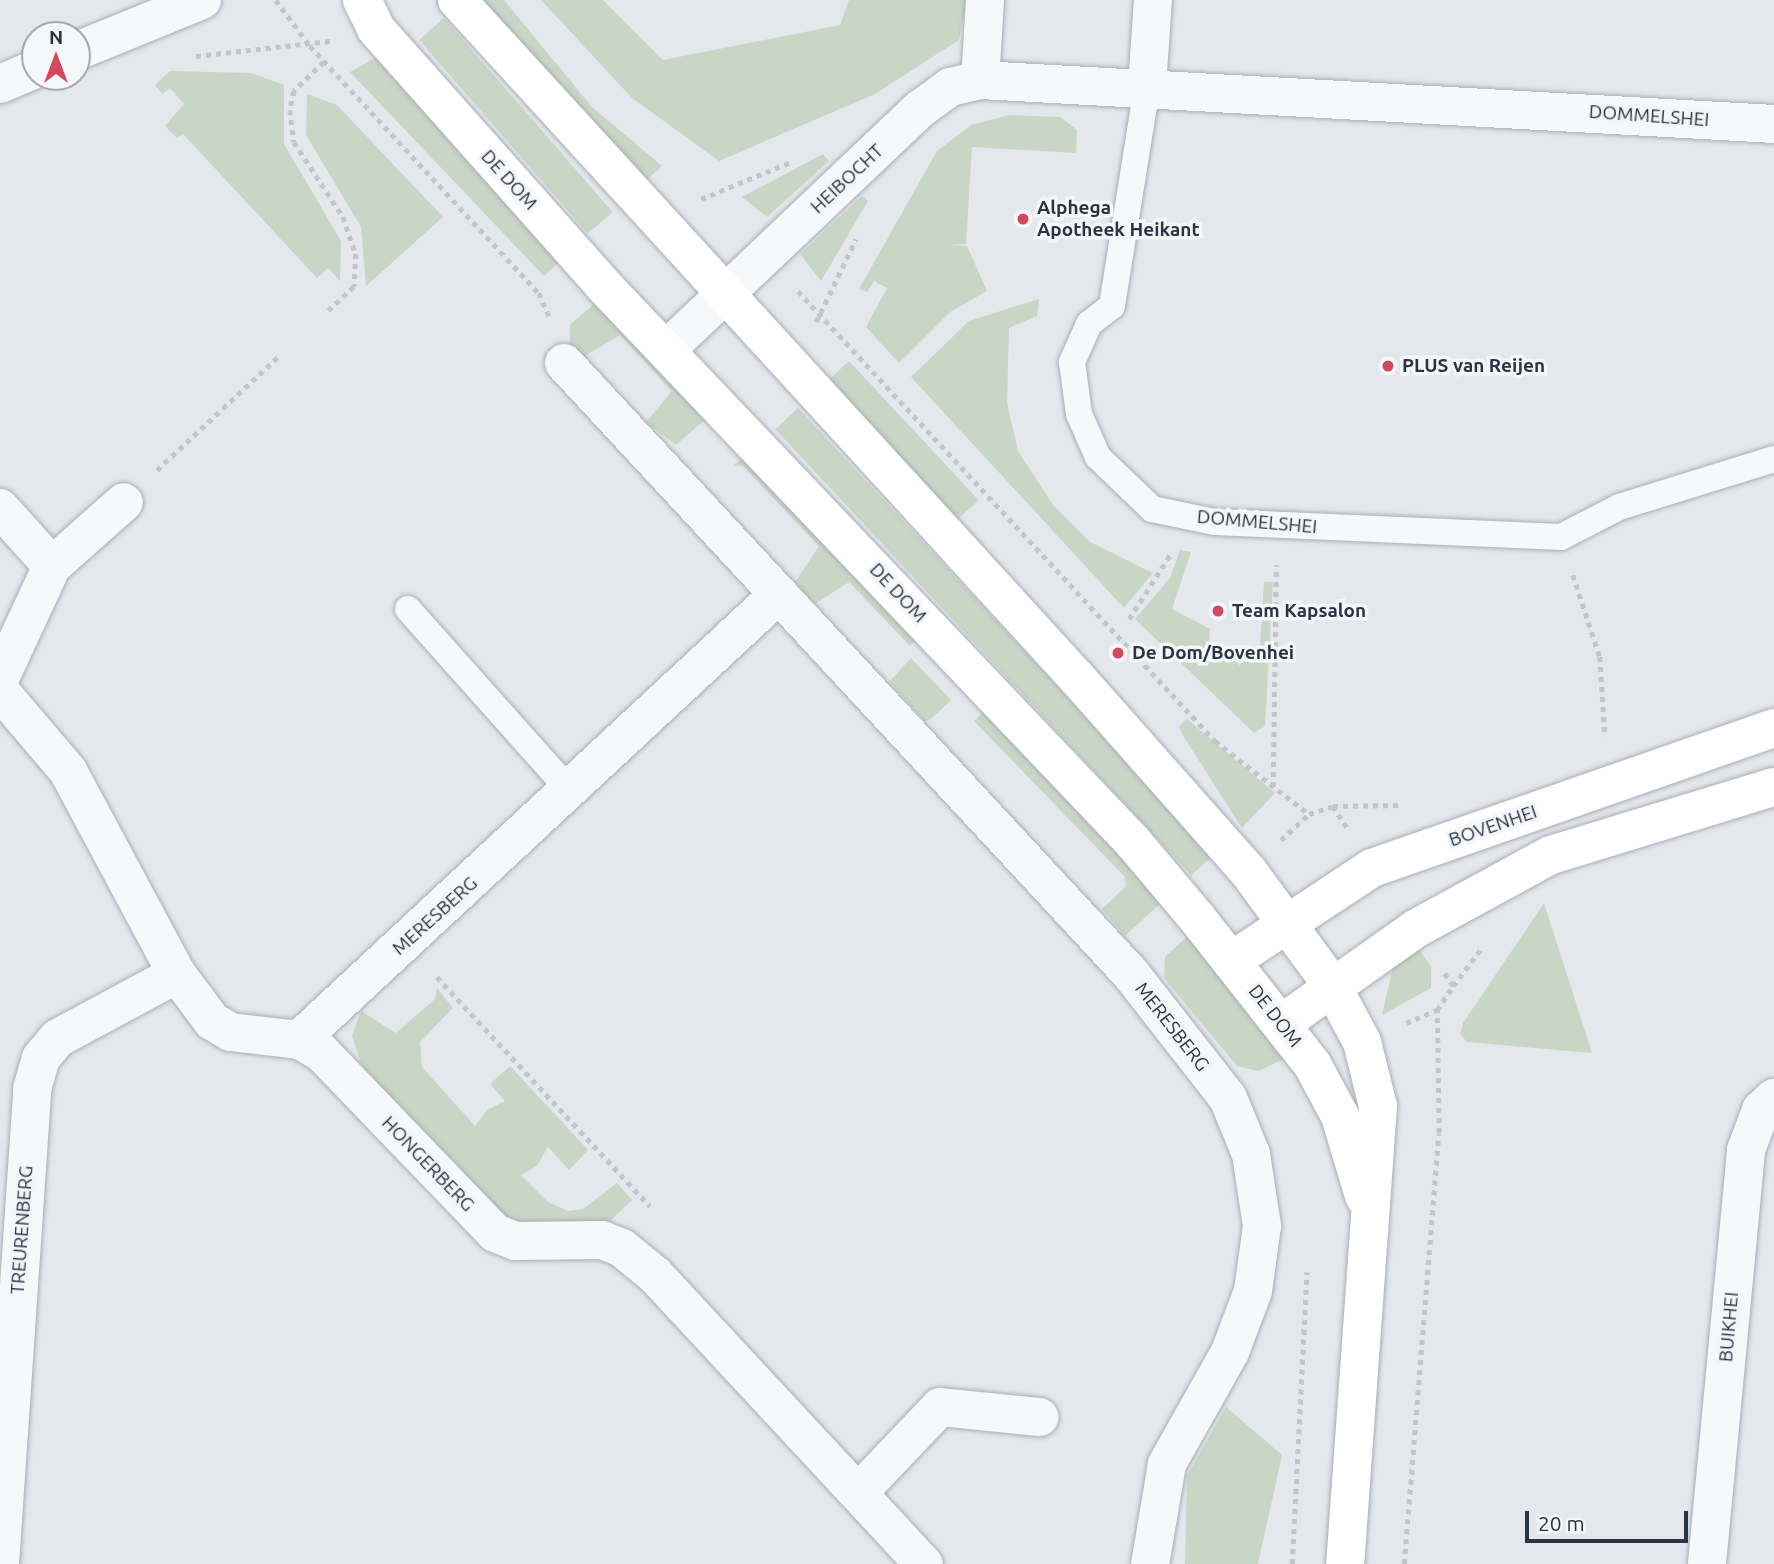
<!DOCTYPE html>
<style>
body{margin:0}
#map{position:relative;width:1774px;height:1564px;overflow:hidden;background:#e4e7ec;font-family:Ubuntu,sans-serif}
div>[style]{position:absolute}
.green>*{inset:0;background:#c9d6c5;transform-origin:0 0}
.path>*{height:4.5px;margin-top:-2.25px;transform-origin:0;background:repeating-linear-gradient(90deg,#c2c5cb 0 5px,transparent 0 10px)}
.roads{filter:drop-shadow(0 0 2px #a9aeb7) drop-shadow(0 0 2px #a9aeb7)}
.lane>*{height:26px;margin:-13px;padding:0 13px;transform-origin:13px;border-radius:13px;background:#f7f8fa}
.street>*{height:38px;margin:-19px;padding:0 19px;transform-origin:19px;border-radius:19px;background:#f7f8fa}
.secondary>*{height:38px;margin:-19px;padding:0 19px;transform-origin:19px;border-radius:19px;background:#fff}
.dots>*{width:19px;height:19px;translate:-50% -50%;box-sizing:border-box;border:4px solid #f4f6f9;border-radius:50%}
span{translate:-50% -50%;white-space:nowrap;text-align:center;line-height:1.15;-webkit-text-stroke:7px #f4f6f9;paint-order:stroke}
.street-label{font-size:19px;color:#2b3445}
.poi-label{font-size:19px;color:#2b3445;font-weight:700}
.left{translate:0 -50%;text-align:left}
.north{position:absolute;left:21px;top:21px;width:70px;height:70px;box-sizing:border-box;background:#f4f6f9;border:2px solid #a4a8b1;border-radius:50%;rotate:0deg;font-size:19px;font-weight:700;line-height:28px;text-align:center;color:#2b3445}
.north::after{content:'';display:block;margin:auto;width:24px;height:32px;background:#d1495b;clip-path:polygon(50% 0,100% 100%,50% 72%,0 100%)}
.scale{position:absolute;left:1525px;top:1511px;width:163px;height:32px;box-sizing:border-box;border:4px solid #2b3445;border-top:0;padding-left:9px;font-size:21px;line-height:24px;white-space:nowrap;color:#2b3445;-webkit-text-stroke:5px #f4f6f9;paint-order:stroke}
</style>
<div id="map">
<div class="green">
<i style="clip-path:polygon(478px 0,504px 0,591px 106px,662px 166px,641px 185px)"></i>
<i style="clip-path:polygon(541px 0,603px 0,663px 60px,840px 25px,849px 0,967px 0,959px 40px,875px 94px,719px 161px,632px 98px)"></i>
<i style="left:444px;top:18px;width:257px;height:33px;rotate:49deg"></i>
<i style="clip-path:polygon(384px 53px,565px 257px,544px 276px,350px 72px)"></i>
<i style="clip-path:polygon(170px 71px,251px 73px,284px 85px,284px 144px,341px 241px,340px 281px,328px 268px,317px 278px,183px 134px,177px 138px,165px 126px,184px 104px,170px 88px,162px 94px,155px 85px)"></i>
<i style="clip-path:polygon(307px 94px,337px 105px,443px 217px,366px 286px,361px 227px,306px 135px)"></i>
<i style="clip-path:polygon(1009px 115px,1060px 117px,1077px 130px,1076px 153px,972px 147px,966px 244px,948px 245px,967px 246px,987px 291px,950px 312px,899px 363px,866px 327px,887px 288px,874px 281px,867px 292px,859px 289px,937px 151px,971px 125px)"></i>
<i style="clip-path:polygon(823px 154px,829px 161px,767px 217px,742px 197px)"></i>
<i style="clip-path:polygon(862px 196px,868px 201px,821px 281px,800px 254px)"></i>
<i style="clip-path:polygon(599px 299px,708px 417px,676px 445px,646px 422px,672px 391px,620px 335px,580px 359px,570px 347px,570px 325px)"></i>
<i style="clip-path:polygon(1039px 299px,1037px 316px,1009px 328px,1007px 403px,1018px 451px,1053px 505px,1090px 542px,1153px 573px,1124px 608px,911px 377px,969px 321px)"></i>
<i style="left:849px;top:361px;width:190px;height:31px;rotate:47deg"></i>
<i style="left:798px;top:408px;width:610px;height:31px;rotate:47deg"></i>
<i style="clip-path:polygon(747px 454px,916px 640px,910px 646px,849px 582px,815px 604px,795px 582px,819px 546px,743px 466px,734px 465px)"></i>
<i style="clip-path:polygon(1180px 550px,1191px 552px,1172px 609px,1210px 629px,1208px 660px,1259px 662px,1264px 582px,1273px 582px,1265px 726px,1254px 733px,1135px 619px,1170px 578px)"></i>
<i style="clip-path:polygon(911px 658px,951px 700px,931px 719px,925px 721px,889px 682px)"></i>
<i style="clip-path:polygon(983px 712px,1163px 901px,1125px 936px,1102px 909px,1126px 886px,1125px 877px,974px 721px)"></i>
<i style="clip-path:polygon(1187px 719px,1275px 793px,1242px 828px,1182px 734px,1179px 726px)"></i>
<i style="clip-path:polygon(1544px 903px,1592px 1053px,1467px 1042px,1460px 1034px,1463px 1023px)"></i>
<i style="clip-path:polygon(1193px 931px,1286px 1058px,1258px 1071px,1237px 1066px,1164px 978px,1165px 957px)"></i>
<i style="clip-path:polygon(1417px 947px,1431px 966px,1431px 988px,1382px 1015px,1393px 967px)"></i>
<i style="clip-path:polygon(437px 988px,453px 1008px,420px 1042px,422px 1067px,475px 1126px,487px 1110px,505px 1101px,490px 1084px,510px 1066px,588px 1150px,569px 1170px,548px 1147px,537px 1166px,521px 1175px,548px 1202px,568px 1211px,583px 1209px,617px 1183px,632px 1200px,609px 1222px,521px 1222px,501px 1214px,362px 1066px,352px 1036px,361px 1011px,396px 1033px,435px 999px)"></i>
<i style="clip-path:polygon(1226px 1407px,1282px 1455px,1258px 1564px,1185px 1564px,1187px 1476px)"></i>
</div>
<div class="path">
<i style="left:276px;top:0;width:57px;rotate:53.5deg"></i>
<i style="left:310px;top:46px;width:337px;rotate:47.2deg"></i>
<i style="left:539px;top:293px;width:28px;rotate:67deg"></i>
<i style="left:196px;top:56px;width:135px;rotate:-6.4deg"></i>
<i style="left:324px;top:62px;width:42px;rotate:136deg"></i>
<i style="left:294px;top:91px;width:19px;rotate:102deg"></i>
<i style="left:290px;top:110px;width:32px;rotate:83deg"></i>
<i style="left:294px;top:142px;width:90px;rotate:56.8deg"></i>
<i style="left:343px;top:217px;width:39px;rotate:71deg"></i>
<i style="left:356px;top:254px;width:33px;rotate:93deg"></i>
<i style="left:354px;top:287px;width:38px;rotate:137deg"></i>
<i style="left:701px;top:199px;width:100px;rotate:-22.4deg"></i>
<i style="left:798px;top:291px;width:614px;rotate:47.18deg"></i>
<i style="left:1215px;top:741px;width:119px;rotate:37.8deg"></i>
<i style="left:1309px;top:814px;width:25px;rotate:-18deg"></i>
<i style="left:1333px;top:806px;width:27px;rotate:57deg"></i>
<i style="left:816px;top:322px;width:92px;rotate:-64.3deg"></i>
<i style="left:157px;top:470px;width:168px;rotate:-43.1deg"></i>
<i style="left:1573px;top:575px;width:86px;rotate:71.8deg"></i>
<i style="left:1600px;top:657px;width:80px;rotate:86.4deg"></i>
<i style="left:1129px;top:619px;width:76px;rotate:-57.4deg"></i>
<i style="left:1273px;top:787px;width:222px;rotate:-89.2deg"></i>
<i style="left:1333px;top:806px;width:67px;rotate:-0.9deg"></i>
<i style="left:1281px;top:840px;width:38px;rotate:-43deg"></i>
<i style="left:437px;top:977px;width:313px;rotate:47.1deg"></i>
<i style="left:1453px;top:986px;width:45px;rotate:-53.1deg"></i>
<i style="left:1437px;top:1010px;width:29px;rotate:-56deg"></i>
<i style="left:1453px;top:986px;width:19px;rotate:-125deg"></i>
<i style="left:1406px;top:1023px;width:34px;rotate:-23deg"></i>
<i style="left:1292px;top:1564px;width:292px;rotate:-87.1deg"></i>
<i style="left:1404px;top:1564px;width:432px;rotate:-85.4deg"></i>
<i style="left:1439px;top:1133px;width:123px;rotate:-90.9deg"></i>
</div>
<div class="roads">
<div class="lane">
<i style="left:1147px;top:87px;width:222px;rotate:99.1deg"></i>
<i style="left:1112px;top:306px;width:29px;rotate:142deg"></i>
<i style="left:1089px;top:324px;width:42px;rotate:114.1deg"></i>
<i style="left:1072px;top:362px;width:52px;rotate:82.3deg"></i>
<i style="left:1079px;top:414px;width:47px;rotate:66.2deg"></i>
<i style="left:1098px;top:457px;width:75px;rotate:43.9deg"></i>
<i style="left:1152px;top:509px;width:64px;rotate:11.7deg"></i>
<i style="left:1215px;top:522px;width:346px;rotate:2.5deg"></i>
<i style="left:1561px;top:537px;width:65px;rotate:-27.3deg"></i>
<i style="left:1619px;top:507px;width:162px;rotate:-17.2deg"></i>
<i style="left:408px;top:609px;width:245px;rotate:48.3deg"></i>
</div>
<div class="street">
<i style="left:77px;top:51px;width:135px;rotate:-22.2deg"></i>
<i style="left:980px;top:80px;width:80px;rotate:-86.4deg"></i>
<i style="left:0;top:84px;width:38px;rotate:-23deg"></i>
<i style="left:1147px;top:87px;width:87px;rotate:-86.1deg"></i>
<i style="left:666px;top:350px;width:350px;rotate:-43.5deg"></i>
<i style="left:920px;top:109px;width:37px;rotate:-36deg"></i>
<i style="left:950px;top:87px;width:31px;rotate:-13deg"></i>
<i style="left:980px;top:80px;width:795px;rotate:3.17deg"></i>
<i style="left:564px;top:363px;width:834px;rotate:47.14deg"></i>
<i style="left:1131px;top:974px;width:157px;rotate:52deg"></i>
<i style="left:1228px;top:1098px;width:61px;rotate:67.7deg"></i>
<i style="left:1251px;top:1154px;width:73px;rotate:81.3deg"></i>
<i style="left:1262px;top:1226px;width:66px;rotate:97.9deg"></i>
<i style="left:1253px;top:1291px;width:65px;rotate:110.7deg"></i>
<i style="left:1230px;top:1352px;width:129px;rotate:119.4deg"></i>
<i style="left:1167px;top:1464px;width:101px;rotate:99.6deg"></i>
<i style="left:0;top:508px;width:78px;rotate:48.1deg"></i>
<i style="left:52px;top:566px;width:123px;rotate:114.9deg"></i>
<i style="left:52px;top:566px;width:96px;rotate:-41.6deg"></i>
<i style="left:0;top:691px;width:105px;rotate:49.6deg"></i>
<i style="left:68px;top:771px;width:230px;rotate:61.8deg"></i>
<i style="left:177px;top:974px;width:59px;rotate:53.3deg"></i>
<i style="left:212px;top:1021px;width:21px;rotate:31deg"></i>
<i style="left:230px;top:1032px;width:69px;rotate:6.6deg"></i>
<i style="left:299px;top:1040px;width:25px;rotate:29deg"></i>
<i style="left:321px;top:1052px;width:251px;rotate:46.1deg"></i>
<i style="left:495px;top:1233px;width:22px;rotate:22deg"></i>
<i style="left:515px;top:1241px;width:87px;rotate:-0.7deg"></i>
<i style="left:602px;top:1240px;width:22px;rotate:22deg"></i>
<i style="left:622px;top:1248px;width:43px;rotate:39.3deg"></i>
<i style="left:655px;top:1275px;width:395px;rotate:47.1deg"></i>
<i style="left:299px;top:1040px;width:655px;rotate:-42.9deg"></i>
<i style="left:859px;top:1492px;width:117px;rotate:-46.4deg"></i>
<i style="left:940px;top:1407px;width:100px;rotate:5.8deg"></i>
<i style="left:0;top:1564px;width:476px;rotate:-86.1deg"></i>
<i style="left:32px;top:1089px;width:32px;rotate:-74deg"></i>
<i style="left:41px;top:1058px;width:26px;rotate:-50deg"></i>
<i style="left:58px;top:1038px;width:135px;rotate:-28.3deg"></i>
<i style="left:1707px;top:1564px;width:416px;rotate:-84.6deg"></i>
<i style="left:1746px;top:1150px;width:43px;rotate:-69.4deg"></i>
<i style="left:1761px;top:1110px;width:18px;rotate:-43deg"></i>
</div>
<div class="secondary">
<i style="left:362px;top:0;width:32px;rotate:64deg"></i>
<i style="left:376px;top:29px;width:344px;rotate:48.4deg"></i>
<i style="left:604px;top:286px;width:767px;rotate:46.43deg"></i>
<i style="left:1133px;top:842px;width:99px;rotate:49.9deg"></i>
<i style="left:1197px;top:918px;width:186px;rotate:51.8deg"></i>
<i style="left:1312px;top:1064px;width:59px;rotate:61.7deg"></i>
<i style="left:1340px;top:1116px;width:84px;rotate:73.3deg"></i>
<i style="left:457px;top:0;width:919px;rotate:47.56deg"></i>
<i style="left:1077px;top:678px;width:258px;rotate:48.5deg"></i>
<i style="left:1248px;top:871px;width:140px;rotate:53.7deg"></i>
<i style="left:1331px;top:984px;width:66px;rotate:61.9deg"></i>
<i style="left:1362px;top:1042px;width:66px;rotate:76deg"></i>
<i style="left:1378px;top:1106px;width:459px;rotate:94.1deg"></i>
<i style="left:1231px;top:961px;width:169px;rotate:-33.4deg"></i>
<i style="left:1372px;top:868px;width:426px;rotate:-19.2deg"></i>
<i style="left:1281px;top:1024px;width:164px;rotate:-35.3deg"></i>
<i style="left:1415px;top:929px;width:155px;rotate:-28.6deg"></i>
<i style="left:1551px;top:855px;width:233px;rotate:-17deg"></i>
</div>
</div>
<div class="dots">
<i style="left:1023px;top:219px;background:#d1495b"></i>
<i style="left:1388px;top:366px;background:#d1495b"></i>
<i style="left:1218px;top:611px;background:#d1495b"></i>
<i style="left:1118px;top:653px;background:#d1495b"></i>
</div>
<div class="street-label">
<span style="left:1649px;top:116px;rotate:4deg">DOMMELSHEI</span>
<span style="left:847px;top:179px;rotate:-43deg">HEIBOCHT</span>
<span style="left:509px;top:180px;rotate:48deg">DE DOM</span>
<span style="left:1257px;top:522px;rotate:5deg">DOMMELSHEI</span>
<span style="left:898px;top:593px;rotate:47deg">DE DOM</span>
<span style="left:1493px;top:826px;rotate:-19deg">BOVENHEI</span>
<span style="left:435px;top:916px;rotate:-42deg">MERESBERG</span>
<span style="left:1275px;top:1016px;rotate:52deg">DE DOM</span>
<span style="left:1172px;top:1027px;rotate:52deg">MERESBERG</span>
<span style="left:428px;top:1164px;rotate:46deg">HONGERBERG</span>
<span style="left:22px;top:1230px;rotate:-86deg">TREURENBERG</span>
<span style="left:1729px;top:1327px;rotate:-85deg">BUIKHEI</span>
</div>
<div class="poi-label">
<span class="left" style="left:1037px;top:219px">Alphega<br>Apotheek Heikant</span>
<span class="left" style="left:1402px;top:366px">PLUS van Reijen</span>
<span class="left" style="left:1232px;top:611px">Team Kapsalon</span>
<span class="left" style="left:1132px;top:653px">De Dom/Bovenhei</span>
</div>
<div class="north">N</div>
<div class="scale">20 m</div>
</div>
